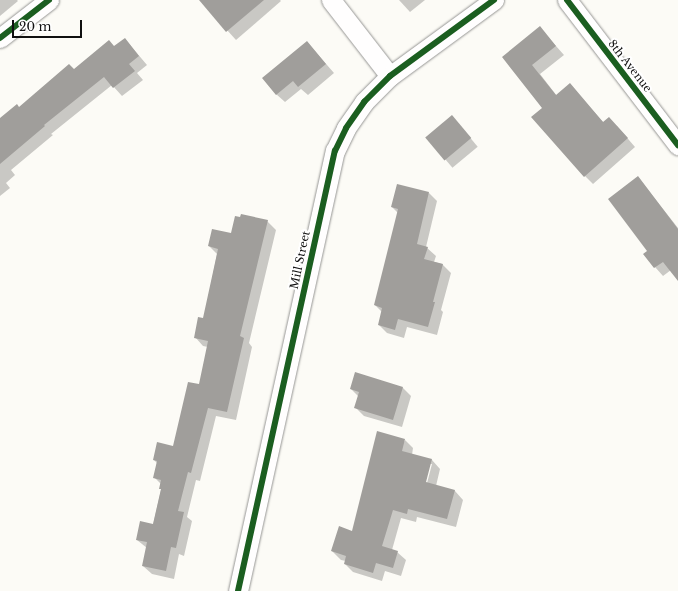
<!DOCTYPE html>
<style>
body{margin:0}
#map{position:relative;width:678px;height:591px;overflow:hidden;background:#fcfbf6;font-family:"Libre Baskerville",serif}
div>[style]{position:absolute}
.shadow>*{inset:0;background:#0003;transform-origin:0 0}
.building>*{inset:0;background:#a09e9b;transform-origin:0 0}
.roads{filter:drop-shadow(0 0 1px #969694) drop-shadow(0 0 1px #969694)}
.street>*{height:19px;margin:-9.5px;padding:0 9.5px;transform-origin:9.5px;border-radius:9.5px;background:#fffefe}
.cycleway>*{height:6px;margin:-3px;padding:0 3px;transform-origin:3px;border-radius:3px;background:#1b5e20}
span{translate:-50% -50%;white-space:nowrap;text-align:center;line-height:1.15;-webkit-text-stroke:4px #fff;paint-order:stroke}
.street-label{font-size:11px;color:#101010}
.scale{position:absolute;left:12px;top:20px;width:70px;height:18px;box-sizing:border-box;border:2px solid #101010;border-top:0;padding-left:5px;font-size:12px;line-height:14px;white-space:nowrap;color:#101010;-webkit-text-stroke:3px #fff;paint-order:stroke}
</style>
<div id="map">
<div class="shadow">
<i style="clip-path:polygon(0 0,17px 0,18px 1px,0 16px)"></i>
<i style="clip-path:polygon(216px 0,280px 0,281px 1px,236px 40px,207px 8px)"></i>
<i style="clip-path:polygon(399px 0,425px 0,410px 12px)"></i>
<i style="clip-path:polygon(540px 28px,564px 55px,540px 74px,557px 96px,570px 85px,604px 123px,617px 126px,635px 147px,593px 184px,585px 176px,543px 108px,503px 57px)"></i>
<i style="clip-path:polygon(125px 39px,147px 65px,137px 73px,143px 80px,122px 96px,112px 85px,51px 134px,53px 135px,11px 170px,15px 175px,6px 183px,10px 188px,0 196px,0 126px,20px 108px,74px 70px,115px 47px)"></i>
<i style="clip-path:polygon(307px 42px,334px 73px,308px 95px,301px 89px,285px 102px,276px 94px)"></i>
<i style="left:452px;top:116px;width:40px;height:33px;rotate:50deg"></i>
<i style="clip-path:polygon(638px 177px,678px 228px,678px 280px,671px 270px,663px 276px,655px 267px,649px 251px)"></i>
<i style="clip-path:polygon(429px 193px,437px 201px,426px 247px,436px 256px,434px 262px,442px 264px,451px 273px,441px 310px,443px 312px,437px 335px,407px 327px,404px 338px,387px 333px,379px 325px,382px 312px,375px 305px,398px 213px,392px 207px)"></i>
<i style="clip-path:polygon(267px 221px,276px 230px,249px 343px,252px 347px,236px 420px,216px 416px,200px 481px,196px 480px,187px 517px,192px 521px,184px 556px,179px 554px,174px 579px,152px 574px,143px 566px,147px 548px,137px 540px,153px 525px,161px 490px,161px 484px,154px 477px,157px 463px,154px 460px,174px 447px,200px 385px,208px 347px,203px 346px,195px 337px,204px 319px,217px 254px,209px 246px,232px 234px)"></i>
<i style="clip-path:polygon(403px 388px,411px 396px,402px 427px,364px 416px,355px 407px,359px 397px,351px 389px)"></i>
<i style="clip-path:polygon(evenodd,405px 440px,413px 448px,412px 455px,432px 460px,440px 469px,436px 486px,455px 491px,463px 500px,456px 527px,417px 517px,416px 522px,401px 518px,392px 550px,397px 552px,406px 560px,401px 576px,385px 571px,382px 581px,353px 572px,345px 564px,346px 561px,341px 560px,332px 551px,353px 532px,405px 440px,430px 464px,432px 464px,426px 487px,424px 487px,430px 464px)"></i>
</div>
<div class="building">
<i style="clip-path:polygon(199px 0,264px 0,226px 32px)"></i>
<i style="clip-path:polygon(540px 26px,556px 46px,532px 65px,556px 95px,570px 83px,603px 122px,609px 117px,628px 138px,584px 177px,531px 117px,542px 108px,502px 57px)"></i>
<i style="clip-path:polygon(125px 38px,139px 56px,129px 64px,135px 71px,113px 88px,104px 77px,44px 125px,45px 126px,0 164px,0 118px,17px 104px,19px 107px,69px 64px,74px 69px,109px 40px,114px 46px)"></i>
<i style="clip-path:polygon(307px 41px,326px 64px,298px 87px,293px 81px,276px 95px,262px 78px)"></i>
<i style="left:452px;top:115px;width:30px;height:35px;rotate:50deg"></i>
<i style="clip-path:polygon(638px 176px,678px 229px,678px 281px,663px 262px,654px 268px,643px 254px,647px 251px,608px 199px)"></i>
<i style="clip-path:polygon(397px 184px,429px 192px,417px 244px,428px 247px,424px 259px,443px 264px,433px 302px,435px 302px,428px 327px,398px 319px,395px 330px,378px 325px,382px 308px,374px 305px,398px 209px,391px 207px)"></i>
<i style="clip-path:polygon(241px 214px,268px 220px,240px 336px,244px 338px,227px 412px,208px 408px,191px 473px,188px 472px,178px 511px,184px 512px,176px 548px,171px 547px,166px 571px,142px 566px,147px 542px,136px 540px,140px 521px,153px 524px,161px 489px,159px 489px,161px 480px,153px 478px,157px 461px,153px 460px,157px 442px,173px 446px,188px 382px,199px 384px,208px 341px,194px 338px,198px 317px,203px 318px,218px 249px,208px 246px,212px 229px,231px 233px,235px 216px,240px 217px)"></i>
<i style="clip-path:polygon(355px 372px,403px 387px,393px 420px,354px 408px,359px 392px,350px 389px)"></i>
<i style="clip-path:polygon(377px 431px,405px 439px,402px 451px,432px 459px,426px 482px,455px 490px,447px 519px,408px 509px,407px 514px,393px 510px,382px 546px,398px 551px,393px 568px,376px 563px,373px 573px,344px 564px,346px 556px,331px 551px,339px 526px,352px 531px)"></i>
</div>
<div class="roads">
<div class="street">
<i style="left:331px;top:0;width:96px;rotate:52.2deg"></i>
<i style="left:567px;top:0;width:183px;rotate:52.6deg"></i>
<i style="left:0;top:38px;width:62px;rotate:-37.8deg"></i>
<i style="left:238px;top:591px;width:451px;rotate:-77.6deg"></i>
<i style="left:335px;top:151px;width:25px;rotate:-64deg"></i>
<i style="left:346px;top:128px;width:32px;rotate:-55deg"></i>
<i style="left:364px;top:102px;width:37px;rotate:-45deg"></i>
<i style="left:390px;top:76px;width:129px;rotate:-36.2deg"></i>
</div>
</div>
<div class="cycleway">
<i style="left:567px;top:0;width:183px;rotate:52.6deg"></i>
<i style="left:0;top:38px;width:62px;rotate:-37.8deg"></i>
<i style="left:238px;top:591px;width:451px;rotate:-77.6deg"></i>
<i style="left:335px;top:151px;width:25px;rotate:-64deg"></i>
<i style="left:346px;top:128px;width:32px;rotate:-55deg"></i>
<i style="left:364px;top:102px;width:37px;rotate:-45deg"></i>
<i style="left:390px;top:76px;width:129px;rotate:-36.2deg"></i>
</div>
<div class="street-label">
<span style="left:630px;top:66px;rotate:52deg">8th Avenue</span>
<span style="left:300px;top:260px;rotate:-78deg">Mill Street</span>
</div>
<div class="scale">20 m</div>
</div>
